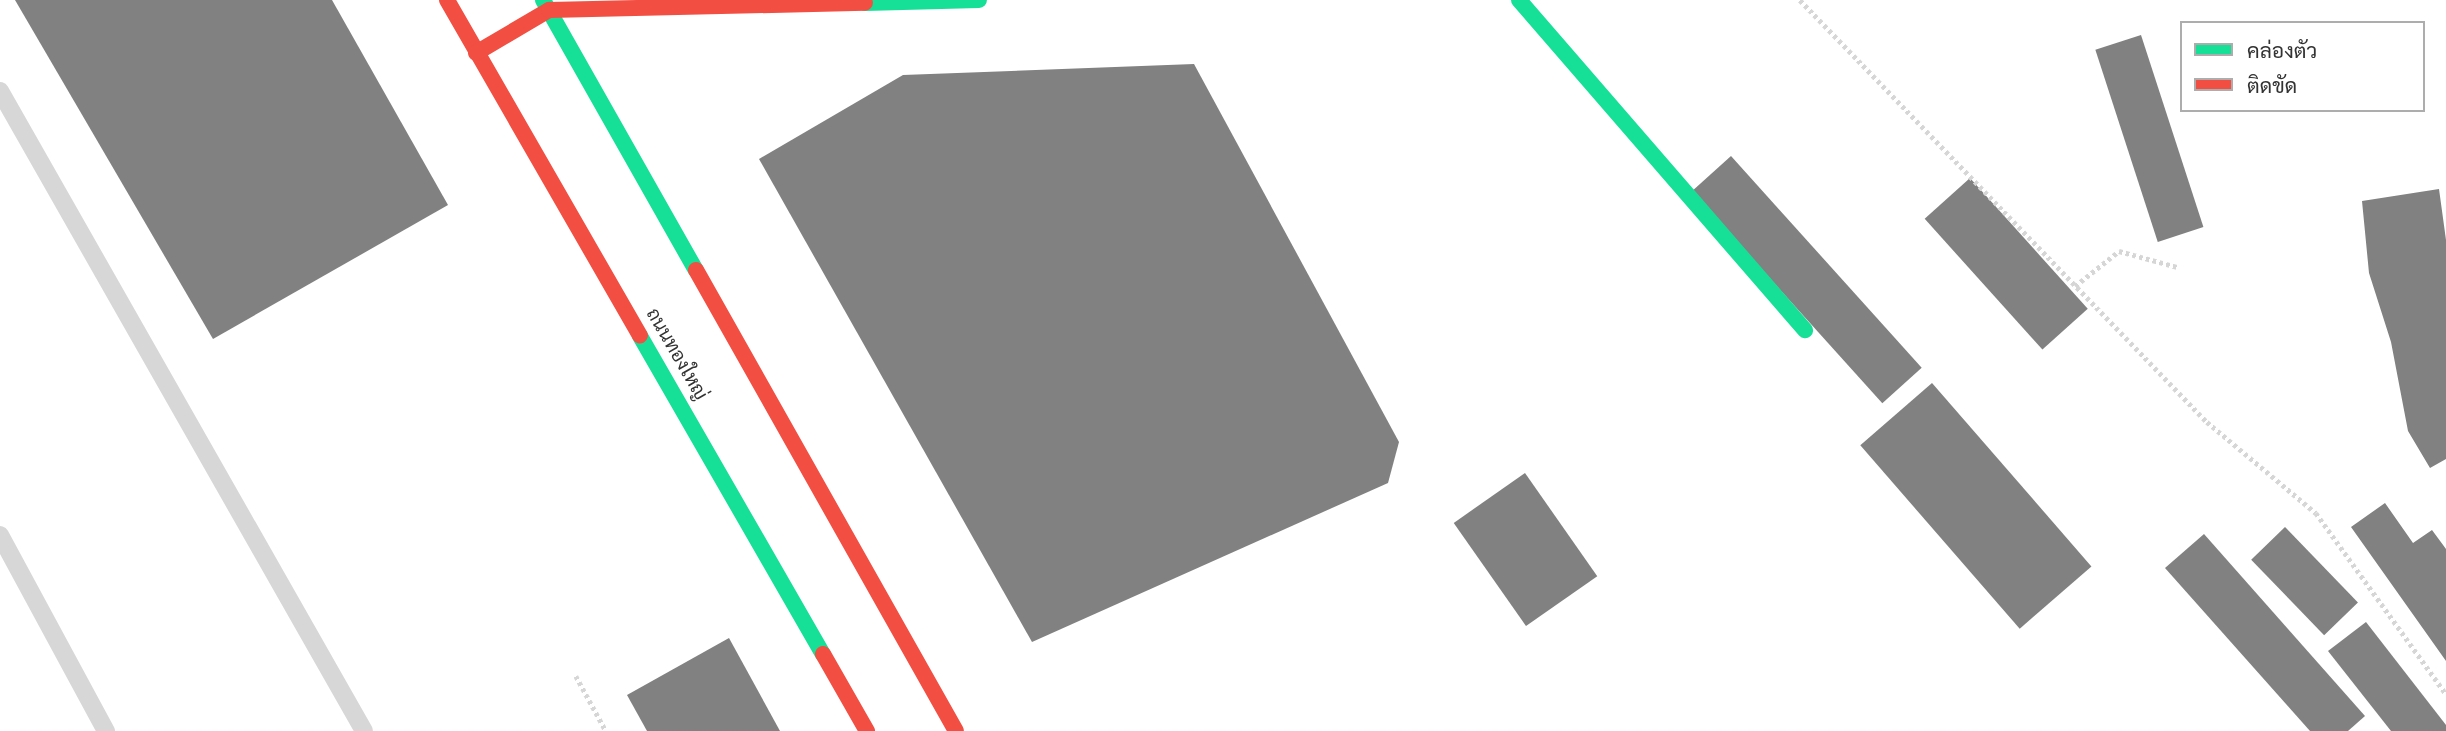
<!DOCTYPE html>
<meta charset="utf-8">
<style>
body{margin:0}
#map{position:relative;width:2446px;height:731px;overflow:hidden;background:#fff;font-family:"Fira Sans",Sarabun,sans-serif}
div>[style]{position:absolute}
.building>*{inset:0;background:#818181;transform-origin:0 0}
.path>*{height:4.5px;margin-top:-2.25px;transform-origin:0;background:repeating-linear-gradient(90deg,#d6d6d6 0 3.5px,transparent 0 7px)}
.lane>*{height:18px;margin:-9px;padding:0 9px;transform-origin:9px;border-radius:9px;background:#d7d7d7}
.fast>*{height:16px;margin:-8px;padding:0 8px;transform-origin:8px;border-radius:8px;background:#16e098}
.jam>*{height:16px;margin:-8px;padding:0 8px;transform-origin:8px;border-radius:8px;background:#f24e42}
span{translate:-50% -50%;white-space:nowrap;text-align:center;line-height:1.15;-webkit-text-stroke:7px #fff;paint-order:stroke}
.street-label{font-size:19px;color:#333}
.legend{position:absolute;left:2180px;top:21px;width:245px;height:91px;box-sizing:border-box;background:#fff;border:2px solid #adadad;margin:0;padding:9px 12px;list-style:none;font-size:21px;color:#333}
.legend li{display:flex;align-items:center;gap:14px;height:35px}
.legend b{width:35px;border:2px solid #adadad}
</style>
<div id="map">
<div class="building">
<i style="clip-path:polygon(15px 0,332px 0,448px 205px,213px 339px)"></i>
<i style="left:2141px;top:35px;width:202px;height:48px;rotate:72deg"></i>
<i style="clip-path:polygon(1194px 64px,1399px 442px,1388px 483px,1032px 642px,759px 159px,903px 75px)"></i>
<i style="left:1731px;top:156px;width:285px;height:53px;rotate:48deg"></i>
<i style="left:1970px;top:178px;width:176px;height:61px;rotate:48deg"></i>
<i style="clip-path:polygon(2439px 189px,2446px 240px,2446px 459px,2430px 468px,2408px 431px,2391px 342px,2369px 273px,2362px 201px)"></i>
<i style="left:1932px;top:383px;width:243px;height:95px;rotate:49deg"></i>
<i style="left:1525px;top:473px;width:126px;height:87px;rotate:55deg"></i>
<i style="clip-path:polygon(2385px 503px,2413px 543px,2432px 530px,2446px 549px,2446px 661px,2351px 527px)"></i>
<i style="left:2285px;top:527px;width:105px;height:47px;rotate:46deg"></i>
<i style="clip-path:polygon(2204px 534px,2365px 716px,2348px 731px,2310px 731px,2165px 568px)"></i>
<i style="clip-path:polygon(2366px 622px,2446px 725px,2446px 731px,2391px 731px,2328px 651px)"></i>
<i style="clip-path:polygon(729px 638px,780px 731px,647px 731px,627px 695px)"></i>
</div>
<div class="path">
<i style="left:1800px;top:0;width:586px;rotate:46.04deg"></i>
<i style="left:2207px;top:422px;width:142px;rotate:39.9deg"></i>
<i style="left:2316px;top:513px;width:223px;rotate:54.3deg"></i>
<i style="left:2075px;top:286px;width:56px;rotate:-38.5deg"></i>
<i style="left:2119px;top:251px;width:60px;rotate:15.4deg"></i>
<i style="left:576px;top:676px;width:63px;rotate:61.4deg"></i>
</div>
<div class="lane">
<i style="left:0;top:91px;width:736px;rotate:60.37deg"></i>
<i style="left:0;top:535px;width:223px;rotate:61.6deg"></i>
</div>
<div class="fast">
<i style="left:543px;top:0;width:310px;rotate:60.5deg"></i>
<i style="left:1519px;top:0;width:437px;rotate:49.1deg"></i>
<i style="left:865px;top:3px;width:114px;rotate:-1.5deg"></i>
<i style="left:640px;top:336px;width:367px;rotate:60.1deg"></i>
</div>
<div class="jam">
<i style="left:447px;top:0;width:387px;rotate:60.1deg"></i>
<i style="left:476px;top:53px;width:85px;rotate:-30.5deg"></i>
<i style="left:549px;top:10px;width:316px;rotate:-1.3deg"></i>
<i style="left:696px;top:270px;width:529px;rotate:60.58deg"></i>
<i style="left:823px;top:654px;width:89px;rotate:60.3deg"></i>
</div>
<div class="street-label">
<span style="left:677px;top:354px;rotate:60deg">ถนนทองใหญ่</span>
</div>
<ul class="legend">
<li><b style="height:9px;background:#16e098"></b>คล่องตัว</li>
<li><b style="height:9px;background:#f24e42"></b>ติดขัด</li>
</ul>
</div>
